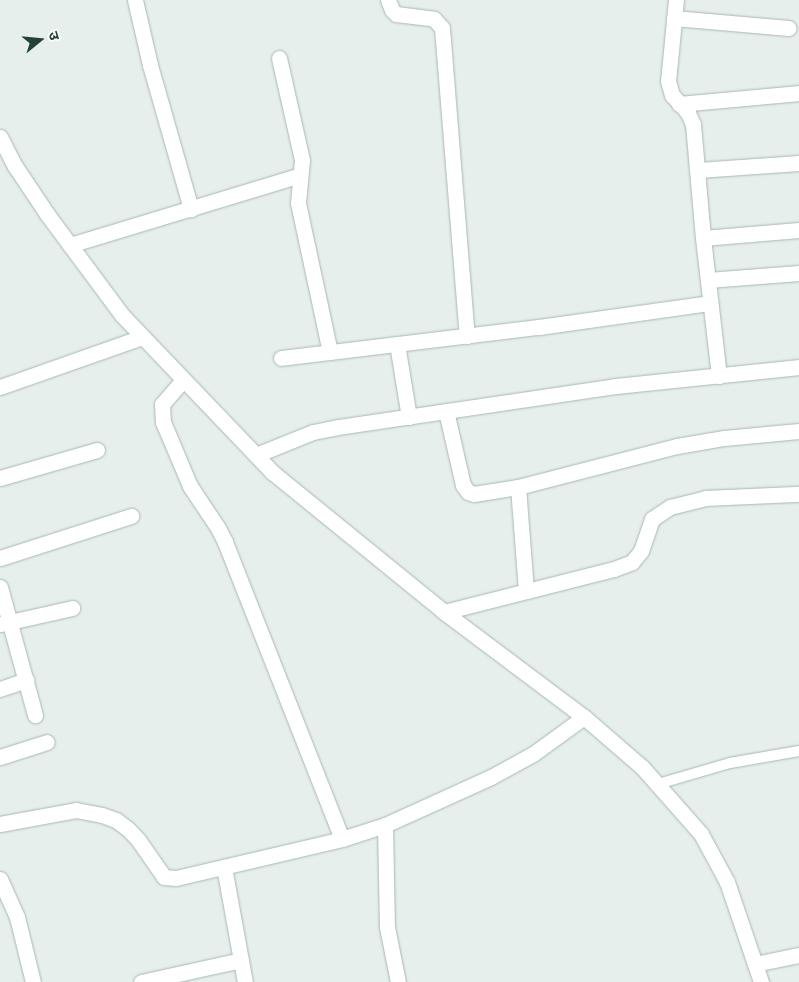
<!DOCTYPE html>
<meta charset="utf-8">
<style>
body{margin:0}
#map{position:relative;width:799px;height:982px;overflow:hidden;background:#e6efeb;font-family:"Archivo Narrow","Noto Sans Devanagari",sans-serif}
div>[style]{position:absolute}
.roads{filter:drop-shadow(0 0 1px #a8b8b2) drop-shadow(0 0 1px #a8b8b2)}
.lane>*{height:10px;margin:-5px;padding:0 5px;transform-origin:5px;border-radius:5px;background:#fff}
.street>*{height:15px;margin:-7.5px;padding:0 7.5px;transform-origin:7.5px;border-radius:7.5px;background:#fff}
.secondary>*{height:15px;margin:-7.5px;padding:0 7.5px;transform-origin:7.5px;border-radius:7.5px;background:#fff}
span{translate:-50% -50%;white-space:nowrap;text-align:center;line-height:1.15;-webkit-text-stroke:4px #f7fbf9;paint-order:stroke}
.north{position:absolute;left:15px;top:15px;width:50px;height:50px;-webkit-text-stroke:4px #f7fbf9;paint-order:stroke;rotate:73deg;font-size:14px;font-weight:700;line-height:20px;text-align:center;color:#24423a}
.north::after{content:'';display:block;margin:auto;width:18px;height:22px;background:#24423a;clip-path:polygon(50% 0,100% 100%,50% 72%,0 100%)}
</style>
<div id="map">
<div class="roads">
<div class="lane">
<i style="left:658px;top:784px;width:75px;rotate:-16.3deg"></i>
<i style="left:730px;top:763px;width:70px;rotate:-9.9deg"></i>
</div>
<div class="street">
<i style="left:135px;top:0;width:67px;rotate:77deg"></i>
<i style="left:150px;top:65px;width:150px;rotate:74.1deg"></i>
<i style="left:388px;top:0;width:11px;rotate:68deg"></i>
<i style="left:392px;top:10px;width:6px;rotate:45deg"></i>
<i style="left:396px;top:14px;width:38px;rotate:7deg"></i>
<i style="left:434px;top:19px;width:12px;rotate:48deg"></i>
<i style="left:442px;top:28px;width:309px;rotate:85.4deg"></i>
<i style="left:676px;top:0;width:81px;rotate:95.6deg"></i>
<i style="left:668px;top:81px;width:15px;rotate:74deg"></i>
<i style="left:672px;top:95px;width:24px;rotate:48deg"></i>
<i style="left:688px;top:113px;width:12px;rotate:66deg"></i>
<i style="left:693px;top:124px;width:114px;rotate:85deg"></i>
<i style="left:703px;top:238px;width:139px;rotate:83.4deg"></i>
<i style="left:674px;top:18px;width:115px;rotate:5deg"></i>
<i style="left:279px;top:58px;width:105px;rotate:77.3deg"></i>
<i style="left:302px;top:160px;width:43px;rotate:95.3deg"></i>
<i style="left:298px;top:203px;width:152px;rotate:77.9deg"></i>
<i style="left:679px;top:104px;width:121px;rotate:-5.2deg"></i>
<i style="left:698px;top:170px;width:101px;rotate:-4deg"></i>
<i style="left:703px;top:238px;width:96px;rotate:-4.8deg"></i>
<i style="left:70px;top:245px;width:240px;rotate:-16.9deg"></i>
<i style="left:708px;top:280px;width:91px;rotate:-4.4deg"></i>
<i style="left:397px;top:344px;width:74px;rotate:80.7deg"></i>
<i style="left:281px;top:358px;width:260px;rotate:-6.9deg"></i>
<i style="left:539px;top:327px;width:173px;rotate:-8deg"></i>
<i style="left:183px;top:380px;width:32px;rotate:131deg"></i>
<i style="left:162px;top:404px;width:18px;rotate:87deg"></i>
<i style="left:163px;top:422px;width:69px;rotate:67.1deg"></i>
<i style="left:190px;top:486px;width:50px;rotate:56.3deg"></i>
<i style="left:218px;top:528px;width:16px;rotate:63deg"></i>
<i style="left:225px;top:542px;width:319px;rotate:68.5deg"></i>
<i style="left:0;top:387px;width:151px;rotate:-19.4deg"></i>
<i style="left:446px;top:411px;width:76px;rotate:77.1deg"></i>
<i style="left:463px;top:485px;width:9px;rotate:54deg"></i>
<i style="left:468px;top:492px;width:6px;rotate:18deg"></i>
<i style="left:474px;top:494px;width:45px;rotate:-9deg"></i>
<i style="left:518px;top:487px;width:164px;rotate:-14.5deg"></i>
<i style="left:677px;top:446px;width:48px;rotate:-9.7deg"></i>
<i style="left:724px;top:438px;width:75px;rotate:-5.3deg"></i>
<i style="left:256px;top:455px;width:61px;rotate:-22deg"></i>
<i style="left:313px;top:432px;width:25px;rotate:-11deg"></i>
<i style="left:338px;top:427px;width:281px;rotate:-8.4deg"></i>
<i style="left:616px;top:386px;width:184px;rotate:-5.9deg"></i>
<i style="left:0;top:478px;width:101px;rotate:-16.1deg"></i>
<i style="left:518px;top:487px;width:104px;rotate:85.6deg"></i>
<i style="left:0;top:558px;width:138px;rotate:-17.8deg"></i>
<i style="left:0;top:587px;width:133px;rotate:74.7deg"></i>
<i style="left:444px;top:612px;width:175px;rotate:-14.2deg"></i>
<i style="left:614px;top:569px;width:19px;rotate:-21deg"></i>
<i style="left:632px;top:562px;width:14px;rotate:-51deg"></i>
<i style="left:641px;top:551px;width:34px;rotate:-71deg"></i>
<i style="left:652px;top:519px;width:22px;rotate:-34deg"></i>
<i style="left:670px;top:507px;width:37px;rotate:-14deg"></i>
<i style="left:706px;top:498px;width:93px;rotate:-2.5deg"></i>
<i style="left:1px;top:624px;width:73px;rotate:-12.7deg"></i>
<i style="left:0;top:689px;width:28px;rotate:-19deg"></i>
<i style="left:0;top:757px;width:49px;rotate:-17.7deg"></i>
<i style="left:0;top:824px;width:77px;rotate:-10.4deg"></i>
<i style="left:76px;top:810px;width:26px;rotate:11deg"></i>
<i style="left:102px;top:815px;width:15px;rotate:20deg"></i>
<i style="left:116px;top:820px;width:15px;rotate:37deg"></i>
<i style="left:128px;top:829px;width:16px;rotate:47deg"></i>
<i style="left:139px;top:841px;width:44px;rotate:55.2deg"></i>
<i style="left:164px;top:877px;width:12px;rotate:5deg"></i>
<i style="left:176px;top:878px;width:171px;rotate:-13.2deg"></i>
<i style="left:342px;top:839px;width:45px;rotate:-18deg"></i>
<i style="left:385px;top:825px;width:116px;rotate:-24.4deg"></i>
<i style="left:491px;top:777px;width:48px;rotate:-28.7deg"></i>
<i style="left:533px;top:754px;width:63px;rotate:-36deg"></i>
<i style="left:385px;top:825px;width:102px;rotate:88.9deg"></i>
<i style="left:387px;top:927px;width:56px;rotate:78.7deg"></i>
<i style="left:224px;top:867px;width:117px;rotate:79.7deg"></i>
<i style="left:0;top:879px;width:42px;rotate:65.9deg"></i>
<i style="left:17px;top:917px;width:67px;rotate:76.2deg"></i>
<i style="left:755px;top:964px;width:45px;rotate:-11.6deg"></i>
<i style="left:141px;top:982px;width:102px;rotate:-12.4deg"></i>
</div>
<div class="secondary">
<i style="left:0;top:137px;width:33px;rotate:63deg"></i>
<i style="left:15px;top:166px;width:58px;rotate:56.3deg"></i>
<i style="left:47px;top:214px;width:126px;rotate:53.4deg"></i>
<i style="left:122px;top:315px;width:217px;rotate:46.3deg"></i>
<i style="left:272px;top:472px;width:222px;rotate:39.1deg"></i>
<i style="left:444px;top:612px;width:175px;rotate:36.9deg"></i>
<i style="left:584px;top:717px;width:77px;rotate:40.8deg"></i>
<i style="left:642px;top:767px;width:89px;rotate:48.6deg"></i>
<i style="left:701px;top:834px;width:55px;rotate:61.6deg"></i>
<i style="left:727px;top:882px;width:106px;rotate:71.2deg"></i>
</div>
</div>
<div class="north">उ</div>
</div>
